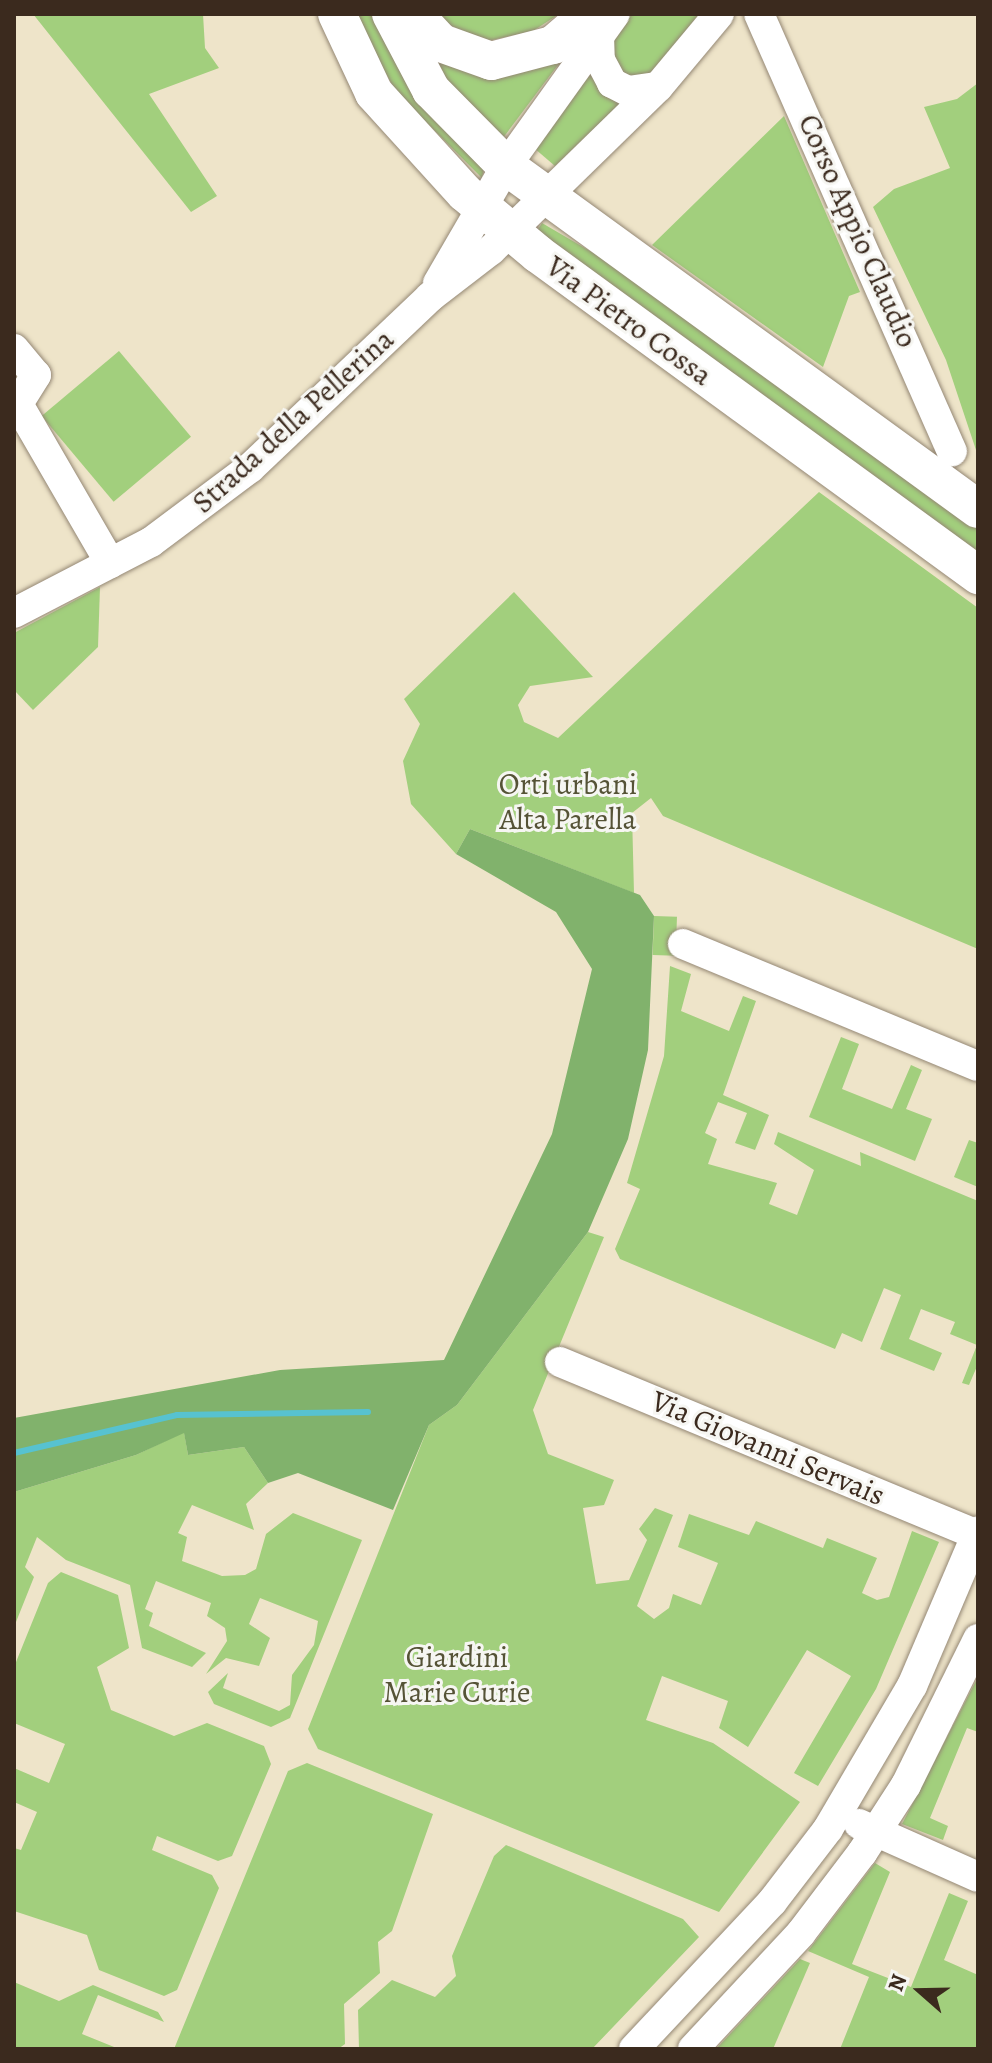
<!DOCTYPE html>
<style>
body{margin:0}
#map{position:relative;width:992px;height:2063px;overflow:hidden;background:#eee4c9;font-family:Alegreya,serif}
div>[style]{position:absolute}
.green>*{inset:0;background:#a2cf7d;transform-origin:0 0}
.forest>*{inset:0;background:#81b26c}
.stream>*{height:6px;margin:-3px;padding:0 3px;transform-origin:3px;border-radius:3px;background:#57c2d0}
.roads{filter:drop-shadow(0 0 2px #948774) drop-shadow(0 0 2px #948774)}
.minor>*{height:30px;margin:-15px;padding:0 15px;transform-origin:15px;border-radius:15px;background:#fff}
.major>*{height:38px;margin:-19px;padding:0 19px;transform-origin:19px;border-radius:19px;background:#fff}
span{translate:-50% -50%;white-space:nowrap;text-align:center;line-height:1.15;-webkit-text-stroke:6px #f6f6f2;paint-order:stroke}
.street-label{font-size:30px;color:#3b2a1e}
.park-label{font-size:30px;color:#555336}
.frame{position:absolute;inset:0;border:16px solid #3b2a1e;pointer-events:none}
.north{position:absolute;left:880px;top:1951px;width:80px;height:80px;-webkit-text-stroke:6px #f6f6f2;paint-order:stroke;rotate:290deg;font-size:22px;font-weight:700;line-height:32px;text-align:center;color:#3b2a1e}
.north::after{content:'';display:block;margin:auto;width:28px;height:36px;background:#3b2a1e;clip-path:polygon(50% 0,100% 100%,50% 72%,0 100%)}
</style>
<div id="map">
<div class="green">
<i style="clip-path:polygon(33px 14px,203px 14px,205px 48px,219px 68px,149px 94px,217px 196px,191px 212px)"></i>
<i style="clip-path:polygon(351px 14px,374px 14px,445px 129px,484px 168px,482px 178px,397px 93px)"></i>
<i style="clip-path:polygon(429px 14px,559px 14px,533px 31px,483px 42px)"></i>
<i style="clip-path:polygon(630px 14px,699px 14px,649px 77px,621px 76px,610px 42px)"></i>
<i style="clip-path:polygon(582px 33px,503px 138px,451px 91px,430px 47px)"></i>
<i style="clip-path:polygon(591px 69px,624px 100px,555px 166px,534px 148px)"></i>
<i style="clip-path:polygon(978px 83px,978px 449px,976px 450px,946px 360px,873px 207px,894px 189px,950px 168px,924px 107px,957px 99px)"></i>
<i style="clip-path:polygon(784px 116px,860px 292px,849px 296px,823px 367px,652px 245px)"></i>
<i style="clip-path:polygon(542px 223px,619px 268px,978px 529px,978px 557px,537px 231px)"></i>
<i style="left:119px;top:351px;width:112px;height:101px;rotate:50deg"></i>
<i style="clip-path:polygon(819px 492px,978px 608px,978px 949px,663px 816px,651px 798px,632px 813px,634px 893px,470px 829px,456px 854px,411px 804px,403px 761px,420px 724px,404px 699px,514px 592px,593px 677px,530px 686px,518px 705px,524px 722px,558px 738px)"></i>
<i style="clip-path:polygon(100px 587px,98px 647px,33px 710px,14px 690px,14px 633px)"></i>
<i style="left:654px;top:916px;width:23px;height:39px;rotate:2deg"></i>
<i style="clip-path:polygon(670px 966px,691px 974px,681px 1011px,729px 1031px,743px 996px,756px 1001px,723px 1095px,769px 1115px,755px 1150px,735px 1143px,747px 1113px,718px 1102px,705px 1133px,717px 1139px,708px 1164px,777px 1183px,769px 1204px,797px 1215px,814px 1170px,774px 1144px,778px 1132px,861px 1166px,860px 1152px,978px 1201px,978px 1364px,969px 1385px,962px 1383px,977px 1345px,950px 1334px,955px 1322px,921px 1309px,909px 1339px,942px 1353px,934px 1371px,880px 1349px,901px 1295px,884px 1288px,862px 1342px,842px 1333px,835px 1349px,620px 1259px,615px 1249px,640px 1189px,627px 1183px,664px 1056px)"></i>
<i style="clip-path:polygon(841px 1037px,859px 1044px,842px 1089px,892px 1109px,911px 1065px,922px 1070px,906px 1109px,932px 1119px,915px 1161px,809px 1117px)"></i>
<i style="clip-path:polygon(969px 1140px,978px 1143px,978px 1187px,954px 1177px)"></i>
<i style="clip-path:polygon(588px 1232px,604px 1237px,533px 1410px,548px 1454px,614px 1480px,604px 1505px,583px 1508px,596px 1584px,629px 1580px,647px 1540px,639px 1529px,655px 1508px,673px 1515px,637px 1606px,654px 1619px,669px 1608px,673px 1594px,701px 1605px,718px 1563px,678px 1547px,689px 1514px,749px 1535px,756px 1521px,823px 1548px,827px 1538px,877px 1558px,862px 1593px,877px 1600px,889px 1597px,912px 1531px,939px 1542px,876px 1689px,818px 1786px,794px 1773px,851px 1676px,807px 1650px,748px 1747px,719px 1728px,728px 1701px,662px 1676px,646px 1720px,713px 1743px,800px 1802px,719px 1912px,318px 1749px,308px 1729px,429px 1425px,457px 1405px)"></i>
<i style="clip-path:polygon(184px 1432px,188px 1455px,244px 1447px,268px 1483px,246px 1504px,254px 1530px,192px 1505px,178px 1533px,187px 1537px,182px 1561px,222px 1576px,245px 1575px,256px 1569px,266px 1534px,293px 1513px,362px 1540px,290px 1718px,271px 1727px,214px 1704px,208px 1692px,228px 1673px,223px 1688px,279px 1711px,290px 1705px,292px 1675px,314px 1645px,318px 1621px,260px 1598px,249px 1624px,270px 1638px,259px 1666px,226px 1658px,206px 1674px,227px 1641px,225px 1628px,207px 1616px,211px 1603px,156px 1581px,145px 1609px,153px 1613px,149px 1626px,206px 1653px,192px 1667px,142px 1648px,130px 1585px,66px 1560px,37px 1537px,25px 1567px,34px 1577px,14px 1627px,14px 1492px,136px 1455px)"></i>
<i style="clip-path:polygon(61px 1572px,118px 1595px,129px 1648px,97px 1667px,111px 1710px,174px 1736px,207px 1723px,264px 1746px,271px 1764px,232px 1856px,218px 1861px,157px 1836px,152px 1850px,212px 1875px,219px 1888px,177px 1990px,164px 1996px,99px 1970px,87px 1935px,14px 1911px,14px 1848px,21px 1850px,37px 1812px,14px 1802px,14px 1768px,49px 1783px,65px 1744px,14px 1723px,14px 1667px,48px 1583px)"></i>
<i style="clip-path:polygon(978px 1677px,978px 1732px,967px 1728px,930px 1818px,948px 1826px,943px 1840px,902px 1824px)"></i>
<i style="clip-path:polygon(307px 1763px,433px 1814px,392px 1931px,378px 1942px,380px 1973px,344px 2004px,345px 2044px,338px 2049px,174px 2049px,288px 1771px)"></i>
<i style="clip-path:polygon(506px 1845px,683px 1919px,699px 1937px,592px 2049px,359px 2049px,358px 2010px,392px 1980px,435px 1997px,456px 1976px,452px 1956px,494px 1856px)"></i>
<i style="clip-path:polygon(875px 1863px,890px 1872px,852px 1964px,911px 1987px,949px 1893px,968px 1901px,944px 1960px,978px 1975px,978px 2049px,840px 2049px,869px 1977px,808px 1951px)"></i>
<i style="clip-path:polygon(800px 1959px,810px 1963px,773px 2049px,716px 2049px)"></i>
<i style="clip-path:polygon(14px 1982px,59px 2001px,93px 1985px,158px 2012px,164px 2022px,98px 1995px,82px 2034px,119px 2049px,14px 2049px)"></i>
</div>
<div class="forest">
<i style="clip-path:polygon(470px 829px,640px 895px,654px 916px,648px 1050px,628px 1139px,588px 1232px,457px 1405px,429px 1425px,393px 1510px,298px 1473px,268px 1483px,244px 1447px,188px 1455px,184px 1433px,136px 1455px,14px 1492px,14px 1418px,280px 1370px,444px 1360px,552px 1134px,592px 969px,556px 912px,456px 854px)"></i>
</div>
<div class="stream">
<i style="left:14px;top:1453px;width:167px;rotate:-13.1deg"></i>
<i style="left:177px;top:1415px;width:191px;rotate:-0.9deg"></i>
</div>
<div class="roads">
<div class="minor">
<i style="left:759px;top:14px;width:478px;rotate:66.2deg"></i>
<i style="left:599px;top:36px;width:24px;rotate:88deg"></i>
<i style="left:600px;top:60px;width:26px;rotate:62deg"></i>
<i style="left:612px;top:83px;width:18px;rotate:27deg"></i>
<i style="left:628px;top:91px;width:30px;rotate:-8deg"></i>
<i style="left:438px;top:283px;width:135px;rotate:-59.8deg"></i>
<i style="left:506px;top:166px;width:187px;rotate:-54.4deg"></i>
<i style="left:14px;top:349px;width:34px;rotate:50deg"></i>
<i style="left:36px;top:375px;width:34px;rotate:122deg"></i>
<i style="left:18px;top:404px;width:184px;rotate:59.9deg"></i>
<i style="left:14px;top:613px;width:154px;rotate:-27.4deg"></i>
<i style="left:151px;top:542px;width:124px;rotate:-36.8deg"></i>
<i style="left:250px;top:468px;width:248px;rotate:-43.5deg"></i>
<i style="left:430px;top:297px;width:77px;rotate:-37.6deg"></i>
<i style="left:491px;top:250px;width:233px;rotate:-44.3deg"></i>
<i style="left:658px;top:87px;width:95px;rotate:-50.1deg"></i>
<i style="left:683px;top:944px;width:319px;rotate:22.5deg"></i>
<i style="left:560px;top:1362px;width:451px;rotate:22.5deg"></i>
<i style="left:859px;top:1824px;width:130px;rotate:24deg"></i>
<i style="left:634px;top:2049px;width:202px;rotate:-46.8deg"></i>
<i style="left:772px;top:1902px;width:92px;rotate:-52.5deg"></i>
<i style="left:828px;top:1829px;width:166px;rotate:-59.6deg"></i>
<i style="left:912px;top:1686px;width:168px;rotate:-66.9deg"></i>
<i style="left:693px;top:2049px;width:158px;rotate:-47deg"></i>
<i style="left:801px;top:1933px;width:101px;rotate:-52.7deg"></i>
<i style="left:862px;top:1853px;width:81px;rotate:-57.1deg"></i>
<i style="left:906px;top:1785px;width:163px;rotate:-63.7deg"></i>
</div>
<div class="major">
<i style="left:337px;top:14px;width:87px;rotate:64.9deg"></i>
<i style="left:374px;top:93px;width:135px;rotate:47.7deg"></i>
<i style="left:465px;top:193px;width:95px;rotate:39.9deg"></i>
<i style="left:538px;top:254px;width:545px;rotate:36.11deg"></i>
<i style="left:391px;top:14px;width:86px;rotate:62.2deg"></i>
<i style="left:431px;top:90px;width:107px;rotate:45.4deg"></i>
<i style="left:506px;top:166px;width:583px;rotate:36.01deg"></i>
<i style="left:414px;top:14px;width:40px;rotate:47deg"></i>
<i style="left:441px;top:43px;width:53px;rotate:19.8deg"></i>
<i style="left:491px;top:61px;width:64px;rotate:-14.5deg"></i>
<i style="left:553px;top:45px;width:48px;rotate:-40.7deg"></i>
</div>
</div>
<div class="street-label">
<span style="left:858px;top:231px;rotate:66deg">Corso Appio Claudio</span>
<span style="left:629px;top:321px;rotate:36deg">Via Pietro Cossa</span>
<span style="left:293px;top:421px;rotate:-42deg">Strada della Pellerina</span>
<span style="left:768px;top:1448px;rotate:23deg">Via Giovanni Servais</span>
</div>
<div class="park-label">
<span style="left:568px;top:801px">Orti urbani<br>Alta Parella</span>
<span style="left:457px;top:1674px">Giardini<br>Marie Curie</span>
</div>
<div class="frame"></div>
<div class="north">N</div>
</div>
